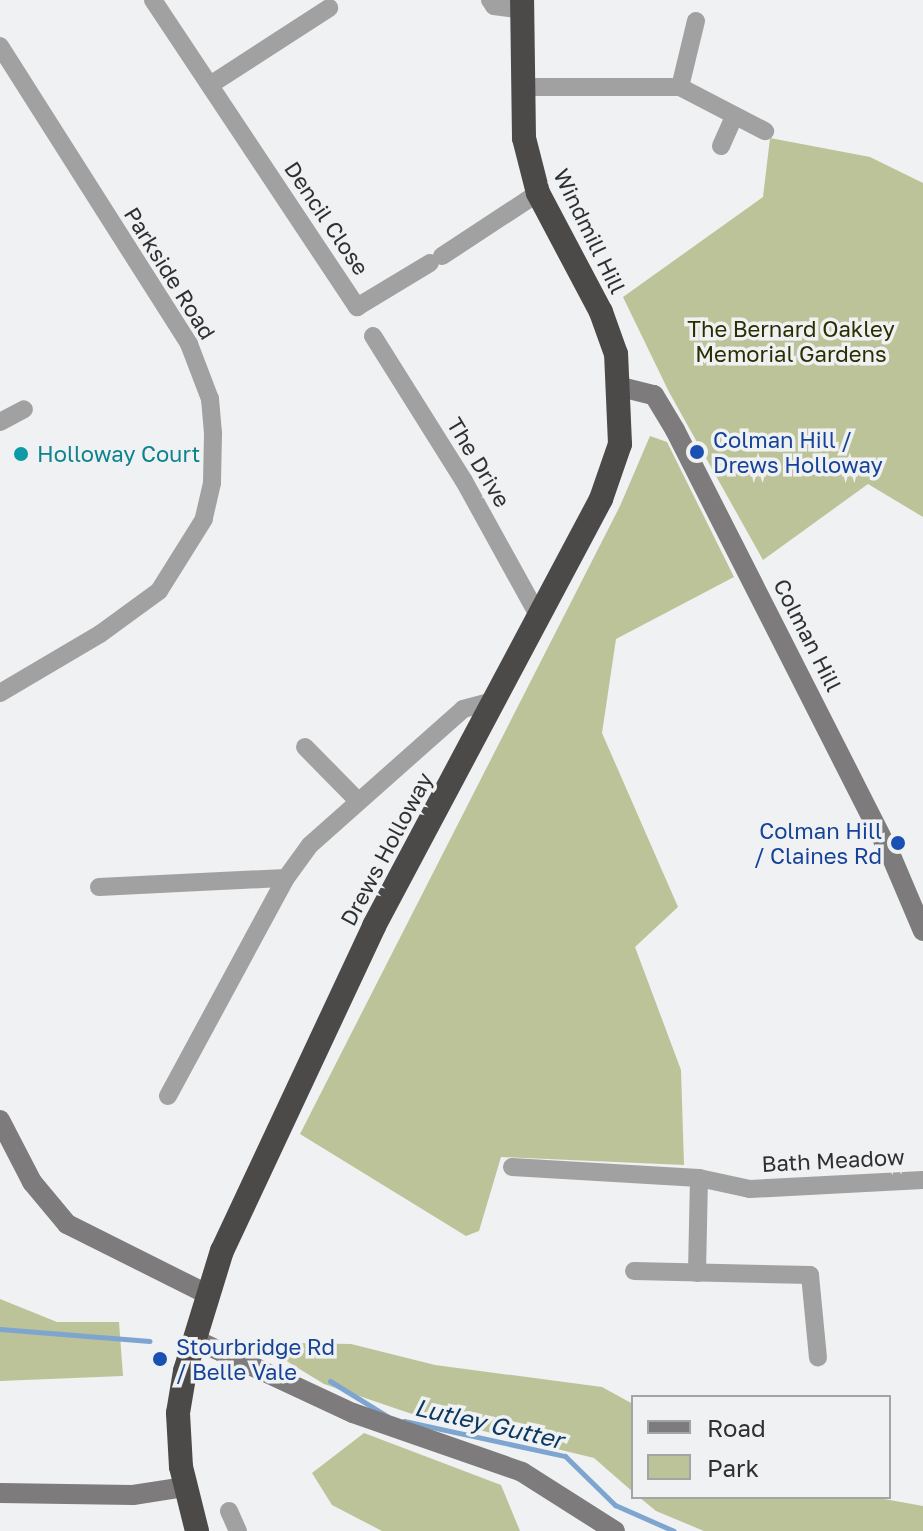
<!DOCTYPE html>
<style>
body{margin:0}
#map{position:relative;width:923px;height:1531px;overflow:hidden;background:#eff1f2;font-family:"Golos Text",sans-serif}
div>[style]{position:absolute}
.green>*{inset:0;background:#bdc398}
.stream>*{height:5px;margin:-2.5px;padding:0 2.5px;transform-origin:2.5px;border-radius:2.5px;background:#7da5d0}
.street>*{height:18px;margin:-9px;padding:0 9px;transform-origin:9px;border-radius:9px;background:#a2a1a1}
.secondary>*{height:20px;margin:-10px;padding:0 10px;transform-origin:10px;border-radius:10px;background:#7d7b7b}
.highway>*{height:24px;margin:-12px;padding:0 12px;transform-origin:12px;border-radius:12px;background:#4c4949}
.dots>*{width:22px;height:22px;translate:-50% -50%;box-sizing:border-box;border:4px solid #eff1f2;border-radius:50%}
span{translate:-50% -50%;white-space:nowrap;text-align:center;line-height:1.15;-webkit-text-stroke:7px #eff1f2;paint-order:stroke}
.street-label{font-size:22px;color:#2f3031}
.park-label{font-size:22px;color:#2b2e00}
.transit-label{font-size:22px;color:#164399}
.left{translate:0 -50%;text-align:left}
.right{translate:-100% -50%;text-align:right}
.culture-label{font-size:22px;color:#0d838f}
.water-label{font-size:24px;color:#0c3962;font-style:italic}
.legend{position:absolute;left:631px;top:1395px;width:260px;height:104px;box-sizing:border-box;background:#eff1f2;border:2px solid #a2a4a5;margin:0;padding:10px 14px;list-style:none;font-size:24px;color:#2f3031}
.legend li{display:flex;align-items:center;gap:16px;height:40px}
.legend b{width:40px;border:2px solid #a2a4a5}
</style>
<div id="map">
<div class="green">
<i style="clip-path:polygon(770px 138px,870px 157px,923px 183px,923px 517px,868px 484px,763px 560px,669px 392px,623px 297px,763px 197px)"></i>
<i style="clip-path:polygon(650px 436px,667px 442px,734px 577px,616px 639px,602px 733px,678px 907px,635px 947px,681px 1070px,684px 1165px,501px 1157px,479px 1231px,466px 1236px,300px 1134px,620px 506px)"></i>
<i style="clip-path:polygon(0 1299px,57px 1322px,119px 1322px,123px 1376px,0 1381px)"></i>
<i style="clip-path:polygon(293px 1343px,351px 1344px,435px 1365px,602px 1387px,633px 1404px,633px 1492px,594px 1458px,409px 1413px,324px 1384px,270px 1351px)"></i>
<i style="clip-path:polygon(364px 1433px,501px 1485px,520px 1531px,382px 1531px,332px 1505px,312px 1473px)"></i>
<i style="clip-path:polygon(639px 1497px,873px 1497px,923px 1506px,923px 1531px,704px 1531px,656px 1511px)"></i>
</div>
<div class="stream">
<i style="left:0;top:1329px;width:150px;rotate:4.6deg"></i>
<i style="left:330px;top:1381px;width:67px;rotate:31.6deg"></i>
<i style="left:404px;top:1421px;width:165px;rotate:12.3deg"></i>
<i style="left:565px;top:1456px;width:70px;rotate:44.4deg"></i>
<i style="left:615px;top:1505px;width:64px;rotate:23.8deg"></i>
</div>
<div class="street">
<i style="left:153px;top:0;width:369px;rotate:56.4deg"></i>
<i style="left:357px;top:307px;width:85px;rotate:-31.1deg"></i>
<i style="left:490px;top:0;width:7px;rotate:56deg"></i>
<i style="left:494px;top:6px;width:28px;rotate:8deg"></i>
<i style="left:0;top:46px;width:353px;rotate:57.6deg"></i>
<i style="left:189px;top:344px;width:59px;rotate:69.1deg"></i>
<i style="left:210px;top:399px;width:35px;rotate:85deg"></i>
<i style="left:213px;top:434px;width:49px;rotate:91.2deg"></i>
<i style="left:212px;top:483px;width:37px;rotate:103deg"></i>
<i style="left:204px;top:519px;width:85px;rotate:122deg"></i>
<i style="left:159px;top:591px;width:73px;rotate:143.9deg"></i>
<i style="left:100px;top:634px;width:116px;rotate:149.5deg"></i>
<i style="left:210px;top:85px;width:142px;rotate:-32.9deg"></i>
<i style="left:522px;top:87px;width:158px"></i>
<i style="left:680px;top:87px;width:96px;rotate:27.4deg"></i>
<i style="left:680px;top:87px;width:68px;rotate:-76.4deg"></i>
<i style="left:721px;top:146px;width:32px;rotate:-66deg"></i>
<i style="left:442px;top:256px;width:115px;rotate:-33.3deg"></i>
<i style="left:373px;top:336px;width:171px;rotate:57.9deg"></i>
<i style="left:464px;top:481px;width:153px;rotate:61.1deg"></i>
<i style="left:0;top:422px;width:27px;rotate:-28deg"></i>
<i style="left:305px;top:747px;width:74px;rotate:45.5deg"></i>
<i style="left:99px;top:887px;width:187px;rotate:-2.8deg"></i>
<i style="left:168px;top:1096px;width:248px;rotate:-61.6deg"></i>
<i style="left:286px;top:878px;width:41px;rotate:-54deg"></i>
<i style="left:310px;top:845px;width:205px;rotate:-41.6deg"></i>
<i style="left:463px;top:709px;width:31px;rotate:-15deg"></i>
<i style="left:512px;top:1167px;width:187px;rotate:3.4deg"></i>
<i style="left:699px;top:1178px;width:52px;rotate:12.2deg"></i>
<i style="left:750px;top:1189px;width:173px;rotate:-3deg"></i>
<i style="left:634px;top:1271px;width:176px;rotate:1.3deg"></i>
<i style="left:810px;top:1275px;width:83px;rotate:84.5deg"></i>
<i style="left:697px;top:1273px;width:95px;rotate:-88.8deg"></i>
<i style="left:229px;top:1511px;width:22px;rotate:66deg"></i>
</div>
<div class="secondary">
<i style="left:621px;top:387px;width:34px;rotate:14deg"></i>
<i style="left:654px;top:395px;width:41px;rotate:59deg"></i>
<i style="left:675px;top:430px;width:472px;rotate:63.1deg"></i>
<i style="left:889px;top:851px;width:87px;rotate:67deg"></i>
<i style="left:0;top:1120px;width:70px;rotate:62.7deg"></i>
<i style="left:32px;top:1182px;width:55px;rotate:50.2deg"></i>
<i style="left:67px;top:1224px;width:157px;rotate:26.6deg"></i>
<i style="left:194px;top:1339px;width:175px;rotate:25deg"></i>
<i style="left:353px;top:1413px;width:179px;rotate:19.2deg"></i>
<i style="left:522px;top:1472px;width:110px;rotate:32.4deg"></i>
<i style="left:0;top:1493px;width:133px;rotate:0.9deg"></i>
<i style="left:133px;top:1495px;width:53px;rotate:-8.7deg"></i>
</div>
<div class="highway">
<i style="left:197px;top:1531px;width:66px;rotate:-104deg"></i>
<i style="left:181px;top:1467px;width:54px;rotate:-93.2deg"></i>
<i style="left:178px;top:1413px;width:43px;rotate:-80.5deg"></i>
<i style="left:185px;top:1371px;width:126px;rotate:-72.9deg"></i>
<i style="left:222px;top:1251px;width:359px;rotate:-64.9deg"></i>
<i style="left:374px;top:926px;width:484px;rotate:-62deg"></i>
<i style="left:601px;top:499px;width:58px;rotate:-70.9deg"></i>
<i style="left:620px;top:444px;width:90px;rotate:-92.5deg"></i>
<i style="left:616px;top:354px;width:45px;rotate:-109.7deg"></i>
<i style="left:601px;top:312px;width:135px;rotate:-117.9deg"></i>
<i style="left:538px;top:193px;width:57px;rotate:-104.3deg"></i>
<i style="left:524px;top:138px;width:138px;rotate:-90.8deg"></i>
</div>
<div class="dots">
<i style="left:697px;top:452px;background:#1a4fb4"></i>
<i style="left:21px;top:454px;background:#0f9aa8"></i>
<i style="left:898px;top:843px;background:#1a4fb4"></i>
<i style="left:160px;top:1359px;background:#1a4fb4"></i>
</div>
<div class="street-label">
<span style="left:327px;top:218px;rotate:56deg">Dencil Close</span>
<span style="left:590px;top:231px;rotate:64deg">Windmill Hill</span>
<span style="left:170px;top:273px;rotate:58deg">Parkside Road</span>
<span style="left:479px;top:462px;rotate:59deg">The Drive</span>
<span style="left:808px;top:635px;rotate:63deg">Colman Hill</span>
<span style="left:386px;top:849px;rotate:-62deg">Drews Holloway</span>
<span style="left:833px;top:1160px;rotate:-3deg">Bath Meadow</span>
</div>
<div class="park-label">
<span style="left:791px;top:341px">The Bernard Oakley<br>Memorial Gardens</span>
</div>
<div class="transit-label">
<span class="left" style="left:713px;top:452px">Colman Hill /<br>Drews Holloway</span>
<span class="right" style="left:882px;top:843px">Colman Hill<br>/ Claines Rd</span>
<span class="left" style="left:176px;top:1359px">Stourbridge Rd<br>/ Belle Vale</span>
</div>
<div class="culture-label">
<span class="left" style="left:37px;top:454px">Holloway Court</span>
</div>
<div class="water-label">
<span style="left:489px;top:1423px;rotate:13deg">Lutley Gutter</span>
</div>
<ul class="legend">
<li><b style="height:10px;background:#7d7b7b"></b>Road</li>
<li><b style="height:22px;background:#bdc398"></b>Park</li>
</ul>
</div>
